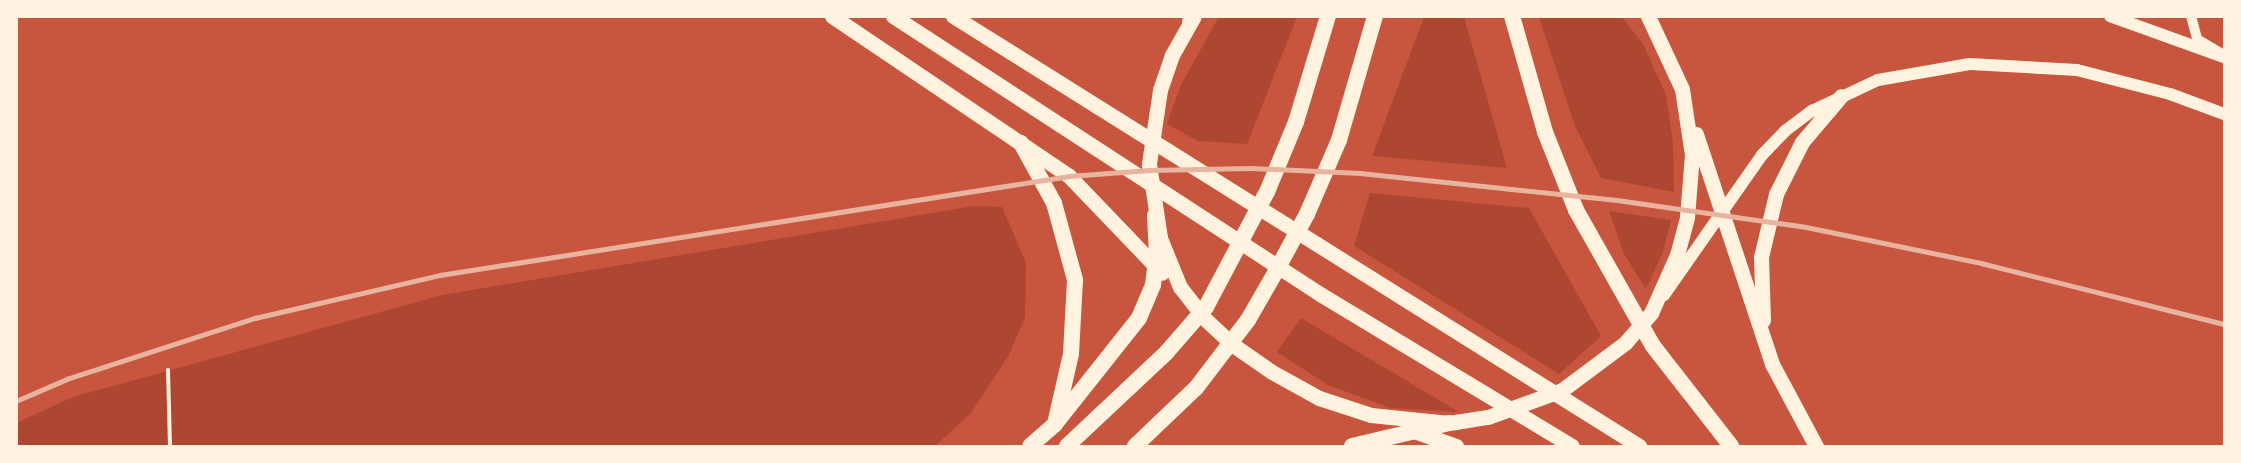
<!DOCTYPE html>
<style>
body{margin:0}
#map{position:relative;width:2241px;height:463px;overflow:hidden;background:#c8553d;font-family:Lato,sans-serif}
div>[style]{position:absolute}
.green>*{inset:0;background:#ae4732}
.path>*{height:4px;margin:-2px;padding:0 2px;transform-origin:2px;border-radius:2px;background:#fff3e0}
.tertiary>*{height:10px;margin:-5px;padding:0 5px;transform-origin:5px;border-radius:5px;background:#fff3e0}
.secondary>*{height:12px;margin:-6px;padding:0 6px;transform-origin:6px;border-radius:6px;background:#fff3e0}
.primary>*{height:15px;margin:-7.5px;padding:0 7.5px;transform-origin:7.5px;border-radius:7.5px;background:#fff3e0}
.trunk>*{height:16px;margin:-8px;padding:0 8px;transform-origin:8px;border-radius:8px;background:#fff3e0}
.rail>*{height:4.5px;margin:-2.25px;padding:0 2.25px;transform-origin:2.25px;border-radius:2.25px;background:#e9b49f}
span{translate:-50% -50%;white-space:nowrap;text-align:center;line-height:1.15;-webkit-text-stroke:5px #fff3e0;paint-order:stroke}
.frame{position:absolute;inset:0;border:18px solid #fff3e0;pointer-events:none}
</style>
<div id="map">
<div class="green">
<i style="clip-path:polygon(1297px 17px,1247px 144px,1198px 141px,1167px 124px,1180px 87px,1218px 18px)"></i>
<i style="clip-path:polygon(1424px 17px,1464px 17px,1507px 168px,1372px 156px)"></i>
<i style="clip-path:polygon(1539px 17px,1622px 17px,1643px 44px,1666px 95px,1673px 143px,1674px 192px,1601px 178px,1575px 126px)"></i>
<i style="clip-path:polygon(1370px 193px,1529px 208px,1601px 336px,1559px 374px,1354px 246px)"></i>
<i style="clip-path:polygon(974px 206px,1002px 207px,1026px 263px,1025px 317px,1009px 355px,971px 413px,935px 446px,17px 446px,16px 423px,73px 397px,442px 295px)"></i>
<i style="clip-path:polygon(1609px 211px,1671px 220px,1663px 252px,1646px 289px,1624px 254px)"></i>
<i style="clip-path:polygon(1301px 318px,1459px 412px,1390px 408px,1328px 385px,1277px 352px)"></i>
</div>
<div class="path">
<i style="left:168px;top:370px;width:76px;rotate:88.5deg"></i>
</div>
<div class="tertiary">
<i style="left:2191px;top:16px;width:24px;rotate:75deg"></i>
<i style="left:2197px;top:39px;width:26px;rotate:31deg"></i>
</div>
<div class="secondary">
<i style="left:2110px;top:16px;width:121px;rotate:19.8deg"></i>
<i style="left:1664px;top:295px;width:171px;rotate:-55deg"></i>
<i style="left:1762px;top:155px;width:33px;rotate:-46deg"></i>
<i style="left:1785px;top:131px;width:34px;rotate:-37deg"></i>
<i style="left:1812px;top:111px;width:73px;rotate:-25.2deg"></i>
<i style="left:1878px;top:80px;width:93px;rotate:-9.9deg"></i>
<i style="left:1970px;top:64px;width:107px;rotate:3.2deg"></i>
<i style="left:2077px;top:70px;width:96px;rotate:14.5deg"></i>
<i style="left:2170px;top:94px;width:58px;rotate:20.3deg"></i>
</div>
<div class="primary">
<i style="left:832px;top:16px;width:286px;rotate:34deg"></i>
<i style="left:1069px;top:176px;width:134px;rotate:46.2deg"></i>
<i style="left:893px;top:16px;width:510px;rotate:33.07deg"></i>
<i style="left:1320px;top:294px;width:294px;rotate:31.1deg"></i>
<i style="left:953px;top:16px;width:810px;rotate:32.08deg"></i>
<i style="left:1194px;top:16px;width:45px;rotate:119.4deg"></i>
<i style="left:1172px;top:55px;width:37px;rotate:109deg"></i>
<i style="left:1160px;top:90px;width:75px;rotate:98.5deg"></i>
<i style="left:1149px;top:164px;width:75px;rotate:81.5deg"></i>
<i style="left:1160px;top:238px;width:53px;rotate:67.8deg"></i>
<i style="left:1180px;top:287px;width:39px;rotate:52deg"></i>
<i style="left:1204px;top:318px;width:40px;rotate:43deg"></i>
<i style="left:1233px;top:345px;width:47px;rotate:34.7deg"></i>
<i style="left:1272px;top:372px;width:54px;rotate:29deg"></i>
<i style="left:1319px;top:398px;width:55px;rotate:18.1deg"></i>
<i style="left:1371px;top:415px;width:78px;rotate:5.9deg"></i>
<i style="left:1449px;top:423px;width:39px;rotate:-9deg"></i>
<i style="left:1488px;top:417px;width:79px;rotate:-20deg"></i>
<i style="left:1562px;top:390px;width:79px;rotate:-36.7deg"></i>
<i style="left:1625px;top:343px;width:40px;rotate:-49deg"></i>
<i style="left:1651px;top:313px;width:64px;rotate:-65.9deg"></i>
<i style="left:1677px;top:255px;width:39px;rotate:-75deg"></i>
<i style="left:1687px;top:217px;width:62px;rotate:-85.4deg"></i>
<i style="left:1692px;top:155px;width:67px;rotate:-98.6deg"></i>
<i style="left:1682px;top:89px;width:81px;rotate:-115deg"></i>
<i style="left:1696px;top:134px;width:242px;rotate:71.7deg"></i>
<i style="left:1772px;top:364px;width:93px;rotate:61.8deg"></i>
<i style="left:1763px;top:320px;width:63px;rotate:-91.8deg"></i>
<i style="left:1761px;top:257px;width:65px;rotate:-76.6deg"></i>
<i style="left:1776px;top:194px;width:58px;rotate:-63.4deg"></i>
<i style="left:1802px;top:142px;width:60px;rotate:-49.7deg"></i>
<i style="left:1411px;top:430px;width:48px;rotate:19.6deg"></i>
</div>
<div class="trunk">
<i style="left:1512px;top:16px;width:121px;rotate:74.1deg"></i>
<i style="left:1545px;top:132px;width:84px;rotate:68.3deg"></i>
<i style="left:1576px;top:210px;width:156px;rotate:60.5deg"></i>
<i style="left:1653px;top:346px;width:127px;rotate:52deg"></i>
<i style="left:1190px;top:22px;width:6px;rotate:-72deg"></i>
<i style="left:1021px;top:143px;width:68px;rotate:61.2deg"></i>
<i style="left:1054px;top:203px;width:80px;rotate:74.7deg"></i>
<i style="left:1075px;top:280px;width:74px;rotate:93.1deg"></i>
<i style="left:1071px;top:354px;width:72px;rotate:102.9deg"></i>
<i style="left:1030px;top:446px;width:33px;rotate:-41deg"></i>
<i style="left:1055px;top:424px;width:135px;rotate:-51.6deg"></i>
<i style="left:1139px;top:318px;width:36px;rotate:-67deg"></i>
<i style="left:1153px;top:285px;width:31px;rotate:-83deg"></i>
<i style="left:1157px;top:254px;width:39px;rotate:-93deg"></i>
<i style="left:1067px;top:446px;width:136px;rotate:-43.2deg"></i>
<i style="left:1166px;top:353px;width:61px;rotate:-49deg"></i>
<i style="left:1206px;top:307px;width:130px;rotate:-62.1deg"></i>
<i style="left:1267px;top:192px;width:76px;rotate:-67.5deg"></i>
<i style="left:1296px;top:122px;width:111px;rotate:-73.2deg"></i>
<i style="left:1135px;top:446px;width:84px;rotate:-43.6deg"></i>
<i style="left:1196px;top:388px;width:86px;rotate:-52.6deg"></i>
<i style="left:1248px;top:320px;width:54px;rotate:-60.1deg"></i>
<i style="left:1275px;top:273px;width:67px;rotate:-61.5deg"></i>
<i style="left:1307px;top:214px;width:81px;rotate:-66.6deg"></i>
<i style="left:1339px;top:140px;width:129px;rotate:-73.8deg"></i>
<i style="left:1352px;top:446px;width:100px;rotate:-13.3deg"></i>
</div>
<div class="rail">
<i style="left:16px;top:401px;width:56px;rotate:-23.3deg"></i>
<i style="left:67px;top:379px;width:198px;rotate:-18deg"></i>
<i style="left:255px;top:318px;width:190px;rotate:-13.1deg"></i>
<i style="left:440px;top:275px;width:637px;rotate:-8.94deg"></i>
<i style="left:1069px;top:176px;width:81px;rotate:-4.2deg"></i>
<i style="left:1150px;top:170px;width:101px;rotate:-1.1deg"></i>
<i style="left:1251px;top:168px;width:109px;rotate:2.6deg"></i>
<i style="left:1360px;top:173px;width:258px;rotate:6deg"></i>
<i style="left:1617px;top:200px;width:191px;rotate:8.1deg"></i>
<i style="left:1806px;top:227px;width:179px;rotate:11.6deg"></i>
<i style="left:1981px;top:263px;width:251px;rotate:14.1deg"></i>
</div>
<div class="frame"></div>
</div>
